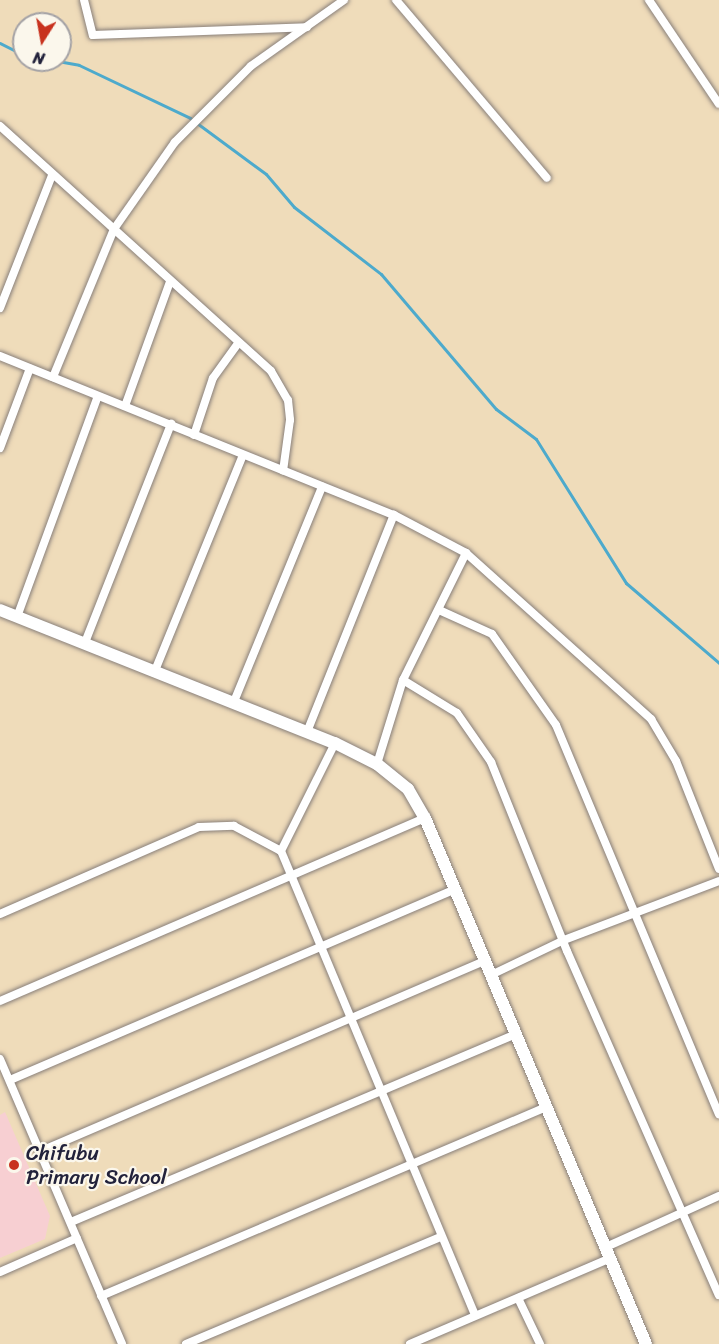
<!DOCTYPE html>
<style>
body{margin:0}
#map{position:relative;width:719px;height:1344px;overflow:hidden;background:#efdcba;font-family:Sriracha,sans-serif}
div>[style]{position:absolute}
.built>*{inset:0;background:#f7cfd2}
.stream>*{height:3px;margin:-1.5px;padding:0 1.5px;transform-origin:1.5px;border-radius:1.5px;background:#4daacc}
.roads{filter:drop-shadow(0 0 2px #887f7a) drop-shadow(0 0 2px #887f7a)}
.minor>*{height:8px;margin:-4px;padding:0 4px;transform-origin:4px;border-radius:4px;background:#fff}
.secondary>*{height:12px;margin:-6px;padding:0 6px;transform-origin:6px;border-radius:6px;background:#fff}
.dots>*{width:16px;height:16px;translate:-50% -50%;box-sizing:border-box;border:3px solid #fbf7ec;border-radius:50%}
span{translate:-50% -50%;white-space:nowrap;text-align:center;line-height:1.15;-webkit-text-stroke:4.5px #fbf7ec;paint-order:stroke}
.poi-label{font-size:21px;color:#22223b}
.left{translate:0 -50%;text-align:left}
.north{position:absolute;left:12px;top:12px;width:60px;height:60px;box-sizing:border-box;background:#fbf7ec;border:2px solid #a4a2a5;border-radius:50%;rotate:191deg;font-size:16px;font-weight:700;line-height:24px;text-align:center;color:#22223b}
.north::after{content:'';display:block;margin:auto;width:21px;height:27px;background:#c8321e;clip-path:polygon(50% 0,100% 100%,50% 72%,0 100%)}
</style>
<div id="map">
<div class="built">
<i style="clip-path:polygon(5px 1112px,50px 1216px,45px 1239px,0 1258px,0 1115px)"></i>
</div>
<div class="stream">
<i style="left:0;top:43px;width:27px;rotate:27deg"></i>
<i style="left:52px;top:60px;width:27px;rotate:10deg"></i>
<i style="left:79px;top:65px;width:123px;rotate:25.5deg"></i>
<i style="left:190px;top:118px;width:94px;rotate:36.4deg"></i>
<i style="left:266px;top:174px;width:43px;rotate:49.7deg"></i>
<i style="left:294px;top:207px;width:110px;rotate:37.6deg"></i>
<i style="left:381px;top:274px;width:177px;rotate:49.6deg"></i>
<i style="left:496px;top:409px;width:50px;rotate:36.9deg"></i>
<i style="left:536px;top:439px;width:170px;rotate:58deg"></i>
<i style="left:626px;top:583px;width:123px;rotate:40.7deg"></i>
</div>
<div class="roads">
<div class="minor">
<i style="left:84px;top:0;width:36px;rotate:76deg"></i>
<i style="left:93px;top:35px;width:214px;rotate:-2.1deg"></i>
<i style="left:396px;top:0;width:233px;rotate:49.7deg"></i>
<i style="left:649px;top:0;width:125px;rotate:56.1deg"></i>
<i style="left:0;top:126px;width:365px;rotate:42.1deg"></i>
<i style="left:271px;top:371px;width:34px;rotate:60deg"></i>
<i style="left:288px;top:400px;width:20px;rotate:84deg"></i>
<i style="left:290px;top:420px;width:51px;rotate:97.8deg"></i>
<i style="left:0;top:308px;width:143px;rotate:-68.6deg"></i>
<i style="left:0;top:356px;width:425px;rotate:22deg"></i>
<i style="left:394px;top:515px;width:81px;rotate:27.8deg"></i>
<i style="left:466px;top:553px;width:249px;rotate:41.9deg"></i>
<i style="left:651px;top:719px;width:49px;rotate:59.2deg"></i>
<i style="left:676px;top:761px;width:116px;rotate:68.3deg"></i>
<i style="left:53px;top:377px;width:160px;rotate:-67.6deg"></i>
<i style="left:114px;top:229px;width:106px;rotate:-55deg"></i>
<i style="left:175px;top:142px;width:107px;rotate:-45deg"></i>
<i style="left:251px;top:66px;width:114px;rotate:-35.4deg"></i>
<i style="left:125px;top:406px;width:132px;rotate:-70.1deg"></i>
<i style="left:194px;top:435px;width:60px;rotate:-71.6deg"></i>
<i style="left:213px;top:378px;width:44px;rotate:-54.2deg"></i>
<i style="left:0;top:448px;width:85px;rotate:-69.4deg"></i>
<i style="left:439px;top:610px;width:58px;rotate:24.4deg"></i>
<i style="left:492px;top:634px;width:111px;rotate:54.9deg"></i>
<i style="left:556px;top:725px;width:422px;rotate:67.3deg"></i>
<i style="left:17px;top:617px;width:235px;rotate:-69.9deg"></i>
<i style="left:84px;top:645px;width:238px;rotate:-68.5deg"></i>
<i style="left:154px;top:673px;width:233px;rotate:-67.8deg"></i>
<i style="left:403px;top:680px;width:63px;rotate:31.4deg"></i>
<i style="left:457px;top:713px;width:60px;rotate:55.2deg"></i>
<i style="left:491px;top:762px;width:204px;rotate:68.1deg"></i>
<i style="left:567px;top:951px;width:376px;rotate:66.2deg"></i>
<i style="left:233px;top:704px;width:235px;rotate:-67.7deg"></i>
<i style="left:307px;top:732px;width:234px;rotate:-68.2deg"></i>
<i style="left:377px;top:764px;width:88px;rotate:-72.8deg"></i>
<i style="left:403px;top:680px;width:142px;rotate:-63.6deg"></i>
<i style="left:281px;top:851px;width:121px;rotate:-63.4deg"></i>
<i style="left:0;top:914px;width:217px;rotate:-23.6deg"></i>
<i style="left:199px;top:827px;width:35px;rotate:-2deg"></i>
<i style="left:234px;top:826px;width:53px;rotate:28deg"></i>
<i style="left:281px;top:851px;width:503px;rotate:67.31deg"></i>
<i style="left:491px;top:975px;width:81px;rotate:-25.6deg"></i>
<i style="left:564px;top:940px;width:166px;rotate:-20.8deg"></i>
<i style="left:0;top:1001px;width:463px;rotate:-23.3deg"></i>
<i style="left:0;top:1059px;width:310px;rotate:66.8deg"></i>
<i style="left:10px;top:1080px;width:483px;rotate:-23.2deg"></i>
<i style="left:41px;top:1151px;width:482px;rotate:-23.2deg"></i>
<i style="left:71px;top:1222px;width:483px;rotate:-22.9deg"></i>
<i style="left:606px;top:1247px;width:124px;rotate:-24.3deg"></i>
<i style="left:0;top:1272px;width:84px;rotate:-23.8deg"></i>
<i style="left:101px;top:1296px;width:483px;rotate:-23deg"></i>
<i style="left:518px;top:1298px;width:51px;rotate:64.4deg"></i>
<i style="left:186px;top:1344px;width:276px;rotate:-22.8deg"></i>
<i style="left:410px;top:1344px;width:219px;rotate:-23.2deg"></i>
</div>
<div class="secondary">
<i style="left:0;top:610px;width:360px;rotate:21.7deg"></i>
<i style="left:335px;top:743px;width:47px;rotate:26.6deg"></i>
<i style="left:377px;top:764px;width:40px;rotate:39deg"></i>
<i style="left:408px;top:789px;width:34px;rotate:60deg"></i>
<i style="left:425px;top:818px;width:571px;rotate:67.21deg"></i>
</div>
</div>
<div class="dots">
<i style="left:14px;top:1165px;background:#c8321e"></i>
</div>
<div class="poi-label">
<span class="left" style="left:26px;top:1165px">Chifubu<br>Primary School</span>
</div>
<div class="north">N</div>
</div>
